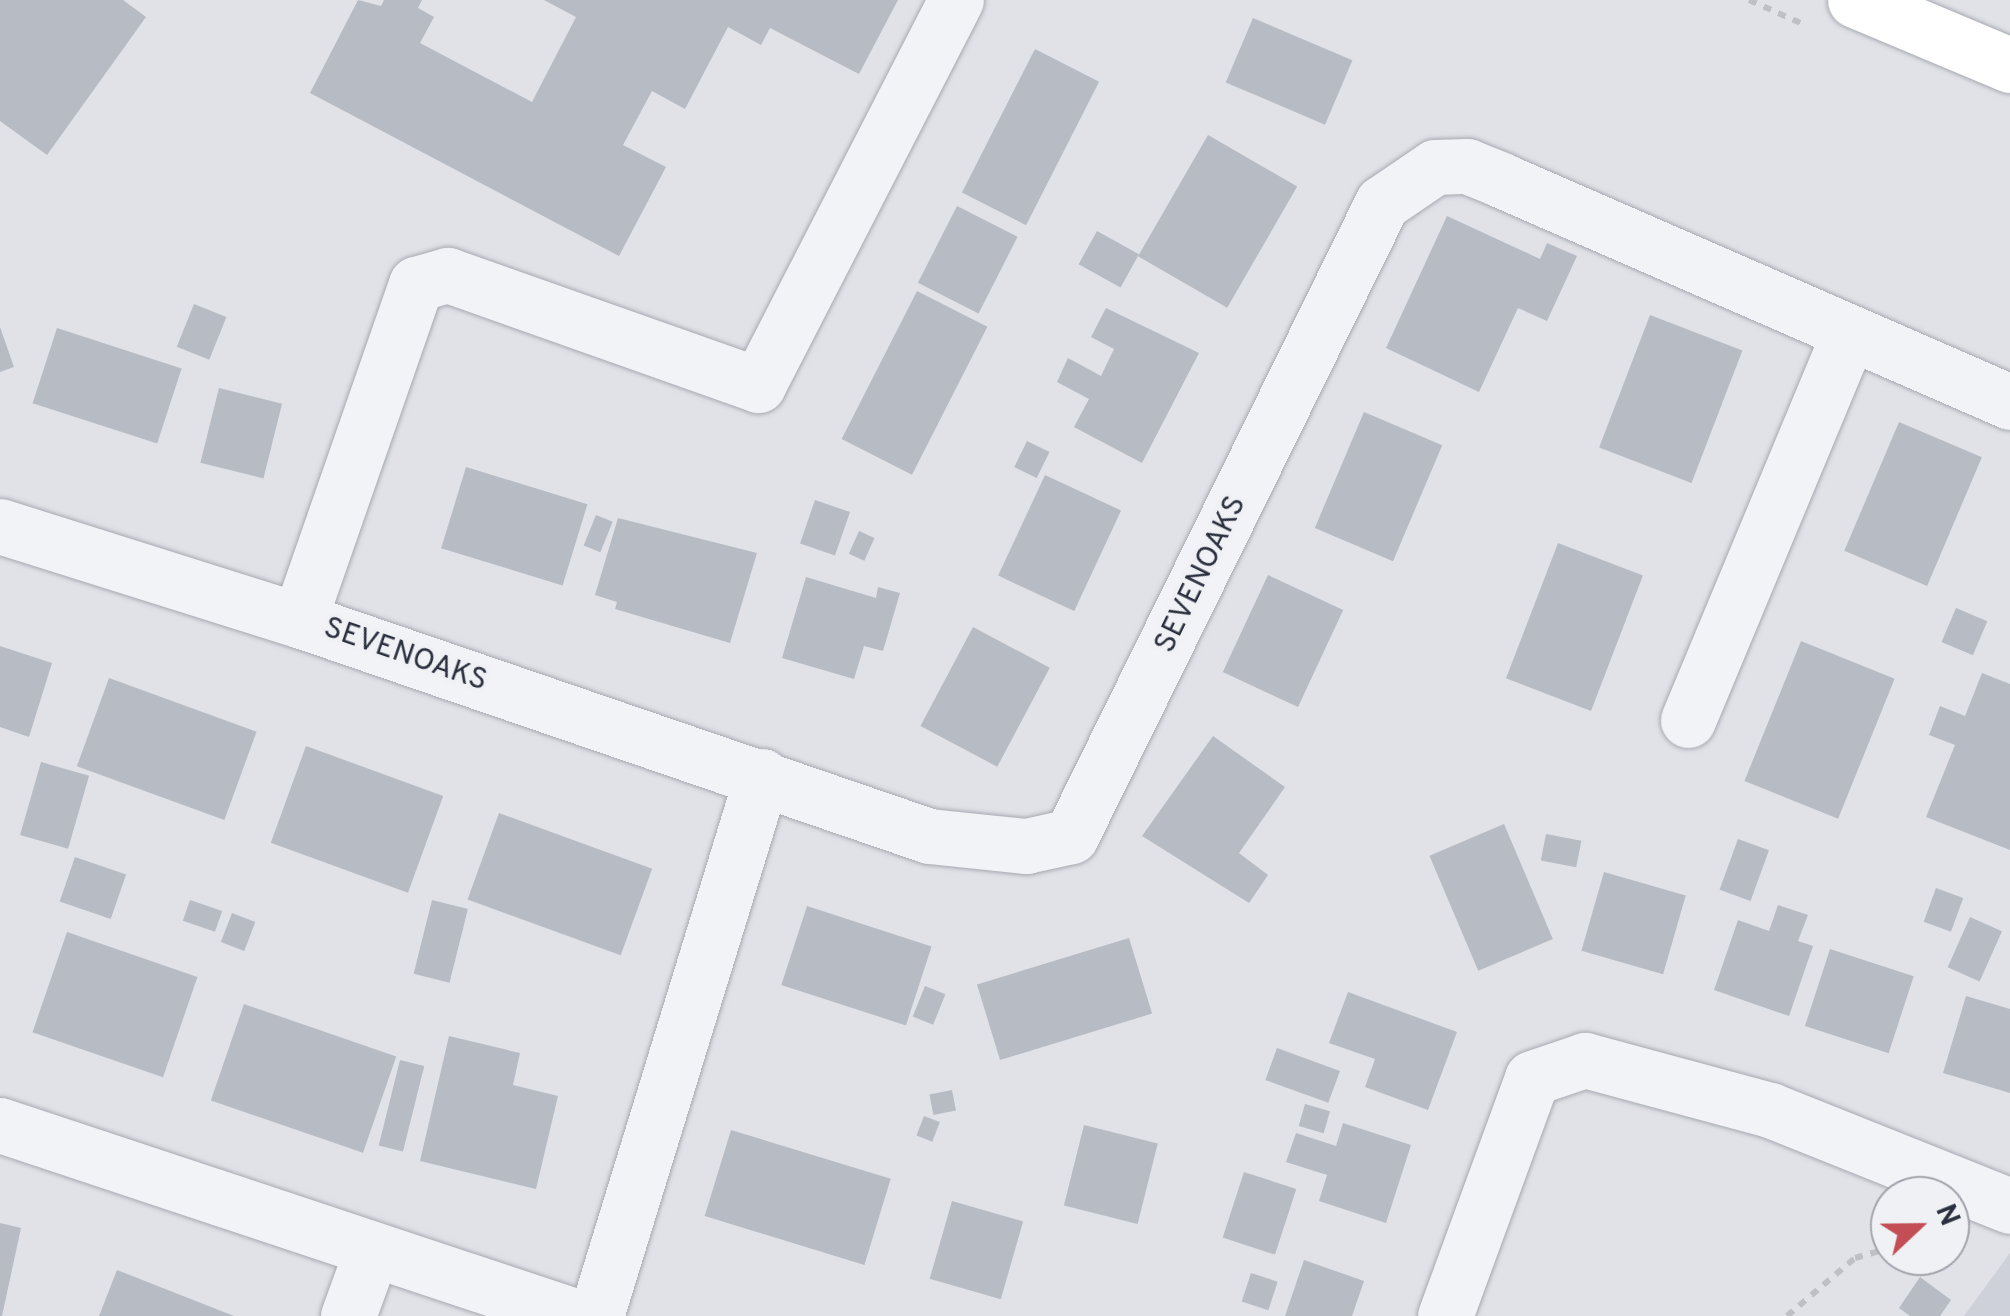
<!DOCTYPE html>
<style>
body{margin:0}
#map{position:relative;width:2010px;height:1316px;overflow:hidden;background:#e0e2e7;font-family:Overpass,sans-serif}
div>[style]{position:absolute}
.built>*{inset:0;background:#ced1d9}
.building>*{inset:0;background:#b7bbc4;transform-origin:0 0}
.path>*{height:6px;margin-top:-3px;transform-origin:0;background:repeating-linear-gradient(90deg,#bec0c6 0 8px,transparent 0 16px)}
.roads{filter:drop-shadow(0 0 2px #a6a9b1) drop-shadow(0 0 2px #a6a9b1)}
.minor>*{height:55px;margin:-27.5px;padding:0 27.5px;transform-origin:27.5px;border-radius:27.5px;background:#f2f3f6}
.trunk>*{height:55px;margin:-27.5px;padding:0 27.5px;transform-origin:27.5px;border-radius:27.5px;background:#fff}
span{translate:-50% -50%;white-space:nowrap;text-align:center;line-height:1.15;-webkit-text-stroke:8px #eff1f5;paint-order:stroke}
.street-label{font-size:30px;color:#2a2f3d}
.north{position:absolute;left:1870px;top:1176px;width:100px;height:100px;box-sizing:border-box;background:#eff1f5;border:2px solid #a0a3ab;border-radius:50%;rotate:68deg;font-size:28px;font-weight:700;line-height:40px;text-align:center;color:#2a2f3d}
.north::after{content:'';display:block;margin:auto;width:35px;height:45px;background:#c34e55;clip-path:polygon(50% 0,100% 100%,50% 72%,0 100%)}
</style>
<div id="map">
<div class="built">
<i style="clip-path:polygon(2010px 1253px,2010px 1316px,1964px 1316px)"></i>
</div>
<div class="building">
<i style="clip-path:polygon(0 0,123px 0,146px 17px,47px 155px,0 121px)"></i>
<i style="clip-path:polygon(358px 0,381px 6px,384px 0,422px 0,418px 8px,434px 17px,420px 43px,532px 102px,576px 17px,544px 0,898px 0,859px 74px,770px 28px,761px 45px,728px 27px,685px 109px,652px 91px,623px 145px,666px 167px,619px 256px,310px 93px)"></i>
<i style="left:1253px;top:18px;width:108px;height:70px;rotate:23deg"></i>
<i style="left:1035px;top:49px;width:72px;height:161px;rotate:27deg"></i>
<i style="left:1208px;top:135px;width:103px;height:140px;rotate:30deg"></i>
<i style="left:957px;top:206px;width:68px;height:86px;rotate:27deg"></i>
<i style="clip-path:polygon(1447px 216px,1540px 259px,1547px 243px,1577px 256px,1547px 321px,1518px 308px,1479px 392px,1386px 348px)"></i>
<i style="left:1097px;top:231px;width:48px;height:38px;rotate:29deg"></i>
<i style="left:917px;top:291px;width:79px;height:166px;rotate:27deg"></i>
<i style="left:194px;top:304px;width:35px;height:46px;rotate:22deg"></i>
<i style="clip-path:polygon(1106px 308px,1199px 353px,1142px 463px,1074px 427px,1089px 399px,1057px 382px,1068px 358px,1101px 376px,1114px 349px,1091px 337px)"></i>
<i style="left:1650px;top:315px;width:99px;height:142px;rotate:21deg"></i>
<i style="clip-path:polygon(0 327px,14px 367px,0 372px)"></i>
<i style="left:57px;top:328px;width:131px;height:79px;rotate:18deg"></i>
<i style="left:219px;top:388px;width:65px;height:77px;rotate:14deg"></i>
<i style="left:1364px;top:412px;width:85px;height:126px;rotate:23deg"></i>
<i style="left:1899px;top:422px;width:90px;height:140px;rotate:23deg"></i>
<i style="left:1027px;top:441px;width:25px;height:29px;rotate:26deg"></i>
<i style="left:466px;top:467px;width:127px;height:85px;rotate:17deg"></i>
<i style="left:1045px;top:475px;width:84px;height:111px;rotate:25deg"></i>
<i style="left:815px;top:500px;width:37px;height:46px;rotate:19deg"></i>
<i style="left:596px;top:515px;width:18px;height:33px;rotate:22deg"></i>
<i style="clip-path:polygon(618px 518px,757px 553px,730px 643px,615px 609px,617px 602px,595px 595px)"></i>
<i style="left:859px;top:531px;width:17px;height:25px;rotate:24deg"></i>
<i style="left:1558px;top:543px;width:91px;height:145px;rotate:21deg"></i>
<i style="left:1268px;top:575px;width:83px;height:107px;rotate:25deg"></i>
<i style="clip-path:polygon(806px 577px,876px 598px,878px 587px,900px 593px,883px 651px,864px 646px,854px 679px,782px 658px)"></i>
<i style="left:1956px;top:608px;width:34px;height:37px;rotate:23deg"></i>
<i style="left:973px;top:627px;width:87px;height:112px;rotate:28deg"></i>
<i style="left:1801px;top:641px;width:101px;height:151px;rotate:22deg"></i>
<i style="clip-path:polygon(0 646px,52px 663px,29px 737px,0 727px)"></i>
<i style="clip-path:polygon(1982px 673px,2010px 684px,2010px 850px,1926px 817px,1955px 745px,1929px 735px,1940px 706px,1965px 716px)"></i>
<i style="left:109px;top:678px;width:157px;height:94px;rotate:20deg"></i>
<i style="clip-path:polygon(1213px 736px,1285px 787px,1239px 853px,1268px 875px,1249px 903px,1142px 836px)"></i>
<i style="left:306px;top:746px;width:146px;height:103px;rotate:20deg"></i>
<i style="left:41px;top:762px;width:50px;height:76px;rotate:16deg"></i>
<i style="left:499px;top:813px;width:163px;height:92px;rotate:20deg"></i>
<i style="left:1504px;top:824px;width:125px;height:81px;rotate:67deg"></i>
<i style="left:1546px;top:834px;width:36px;height:27px;rotate:11deg"></i>
<i style="left:1738px;top:839px;width:33px;height:54px;rotate:20deg"></i>
<i style="left:75px;top:857px;width:54px;height:47px;rotate:19deg"></i>
<i style="left:1604px;top:872px;width:85px;height:82px;rotate:16deg"></i>
<i style="left:1936px;top:888px;width:29px;height:36px;rotate:20deg"></i>
<i style="left:190px;top:900px;width:34px;height:22px;rotate:19deg"></i>
<i style="left:432px;top:900px;width:37px;height:76px;rotate:14deg"></i>
<i style="clip-path:polygon(1778px 905px,1808px 915px,1798px 941px,1813px 946px,1789px 1016px,1714px 990px,1738px 920px,1769px 931px)"></i>
<i style="left:807px;top:906px;width:131px;height:83px;rotate:18deg"></i>
<i style="left:232px;top:913px;width:25px;height:31px;rotate:21deg"></i>
<i style="left:1970px;top:917px;width:35px;height:55px;rotate:24deg"></i>
<i style="left:67px;top:932px;width:138px;height:106px;rotate:19deg"></i>
<i style="left:1129px;top:938px;width:79px;height:159px;rotate:73deg"></i>
<i style="left:1830px;top:949px;width:88px;height:81px;rotate:18deg"></i>
<i style="left:925px;top:986px;width:22px;height:33px;rotate:22deg"></i>
<i style="clip-path:polygon(1348px 992px,1457px 1032px,1428px 1110px,1365px 1087px,1375px 1059px,1329px 1043px)"></i>
<i style="clip-path:polygon(1966px 996px,2010px 1009px,2010px 1093px,1943px 1073px)"></i>
<i style="left:244px;top:1004px;width:161px;height:102px;rotate:19deg"></i>
<i style="clip-path:polygon(449px 1036px,520px 1053px,513px 1085px,558px 1096px,536px 1189px,420px 1161px)"></i>
<i style="left:1277px;top:1048px;width:67px;height:34px;rotate:20deg"></i>
<i style="left:400px;top:1060px;width:25px;height:88px;rotate:14deg"></i>
<i style="left:952px;top:1090px;width:21px;height:23px;rotate:79deg"></i>
<i style="left:1305px;top:1104px;width:26px;height:23px;rotate:16deg"></i>
<i style="left:924px;top:1116px;width:17px;height:21px;rotate:21deg"></i>
<i style="clip-path:polygon(1343px 1123px,1411px 1145px,1386px 1223px,1319px 1201px,1327px 1175px,1286px 1162px,1296px 1133px,1336px 1146px)"></i>
<i style="left:1084px;top:1125px;width:76px;height:83px;rotate:14deg"></i>
<i style="left:731px;top:1130px;width:167px;height:90px;rotate:17deg"></i>
<i style="left:1244px;top:1172px;width:55px;height:69px;rotate:18deg"></i>
<i style="left:952px;top:1201px;width:74px;height:81px;rotate:16deg"></i>
<i style="clip-path:polygon(0 1223px,21px 1228px,2px 1316px,0 1316px)"></i>
<i style="clip-path:polygon(1304px 1260px,1364px 1281px,1352px 1316px,1285px 1316px)"></i>
<i style="clip-path:polygon(117px 1270px,234px 1316px,99px 1316px)"></i>
<i style="left:1251px;top:1273px;width:28px;height:30px;rotate:18deg"></i>
<i style="clip-path:polygon(1920px 1277px,1951px 1300px,1940px 1316px,1910px 1316px,1899px 1308px)"></i>
</div>
<div class="path">
<i style="left:1749px;top:0;width:59px;rotate:24deg"></i>
<i style="left:1787px;top:1316px;width:89px;rotate:-40.5deg"></i>
<i style="left:1855px;top:1258px;width:36px;rotate:-16deg"></i>
</div>
<div class="roads">
<div class="minor">
<i style="left:0;top:526px;width:313px;rotate:17.5deg"></i>
<i style="left:299px;top:620px;width:666px;rotate:18.92deg"></i>
<i style="left:929px;top:836px;width:98px;rotate:5.9deg"></i>
<i style="left:1026px;top:846px;width:46px;rotate:-12.5deg"></i>
<i style="left:1071px;top:836px;width:705px;rotate:-63.83deg"></i>
<i style="left:1382px;top:203px;width:64px;rotate:-34.2deg"></i>
<i style="left:1435px;top:167px;width:32px;rotate:-2deg"></i>
<i style="left:1467px;top:166px;width:37px;rotate:22deg"></i>
<i style="left:1501px;top:180px;width:555px;rotate:23.56deg"></i>
<i style="left:299px;top:620px;width:356px;rotate:-70.8deg"></i>
<i style="left:416px;top:284px;width:33px;rotate:-16deg"></i>
<i style="left:448px;top:275px;width:329px;rotate:19.5deg"></i>
<i style="left:758px;top:385px;width:433px;rotate:-62.8deg"></i>
<i style="left:1688px;top:720px;width:417px;rotate:-67.4deg"></i>
<i style="left:0;top:1125px;width:606px;rotate:18.38deg"></i>
<i style="left:348px;top:1316px;width:70px;rotate:-70deg"></i>
<i style="left:596px;top:1316px;width:565px;rotate:-72.91deg"></i>
<i style="left:1445px;top:1316px;width:253px;rotate:-69.9deg"></i>
<i style="left:1532px;top:1078px;width:56px;rotate:-18.8deg"></i>
<i style="left:1585px;top:1060px;width:192px;rotate:15.1deg"></i>
<i style="left:1770px;top:1110px;width:258px;rotate:21.8deg"></i>
</div>
<div class="trunk">
<i style="left:1855px;top:0;width:168px;rotate:22.8deg"></i>
</div>
</div>
<div class="street-label">
<span style="left:1202px;top:575px;rotate:-64deg">SEVENOAKS</span>
<span style="left:405px;top:656px;rotate:19deg">SEVENOAKS</span>
</div>
<div class="north">N</div>
</div>
